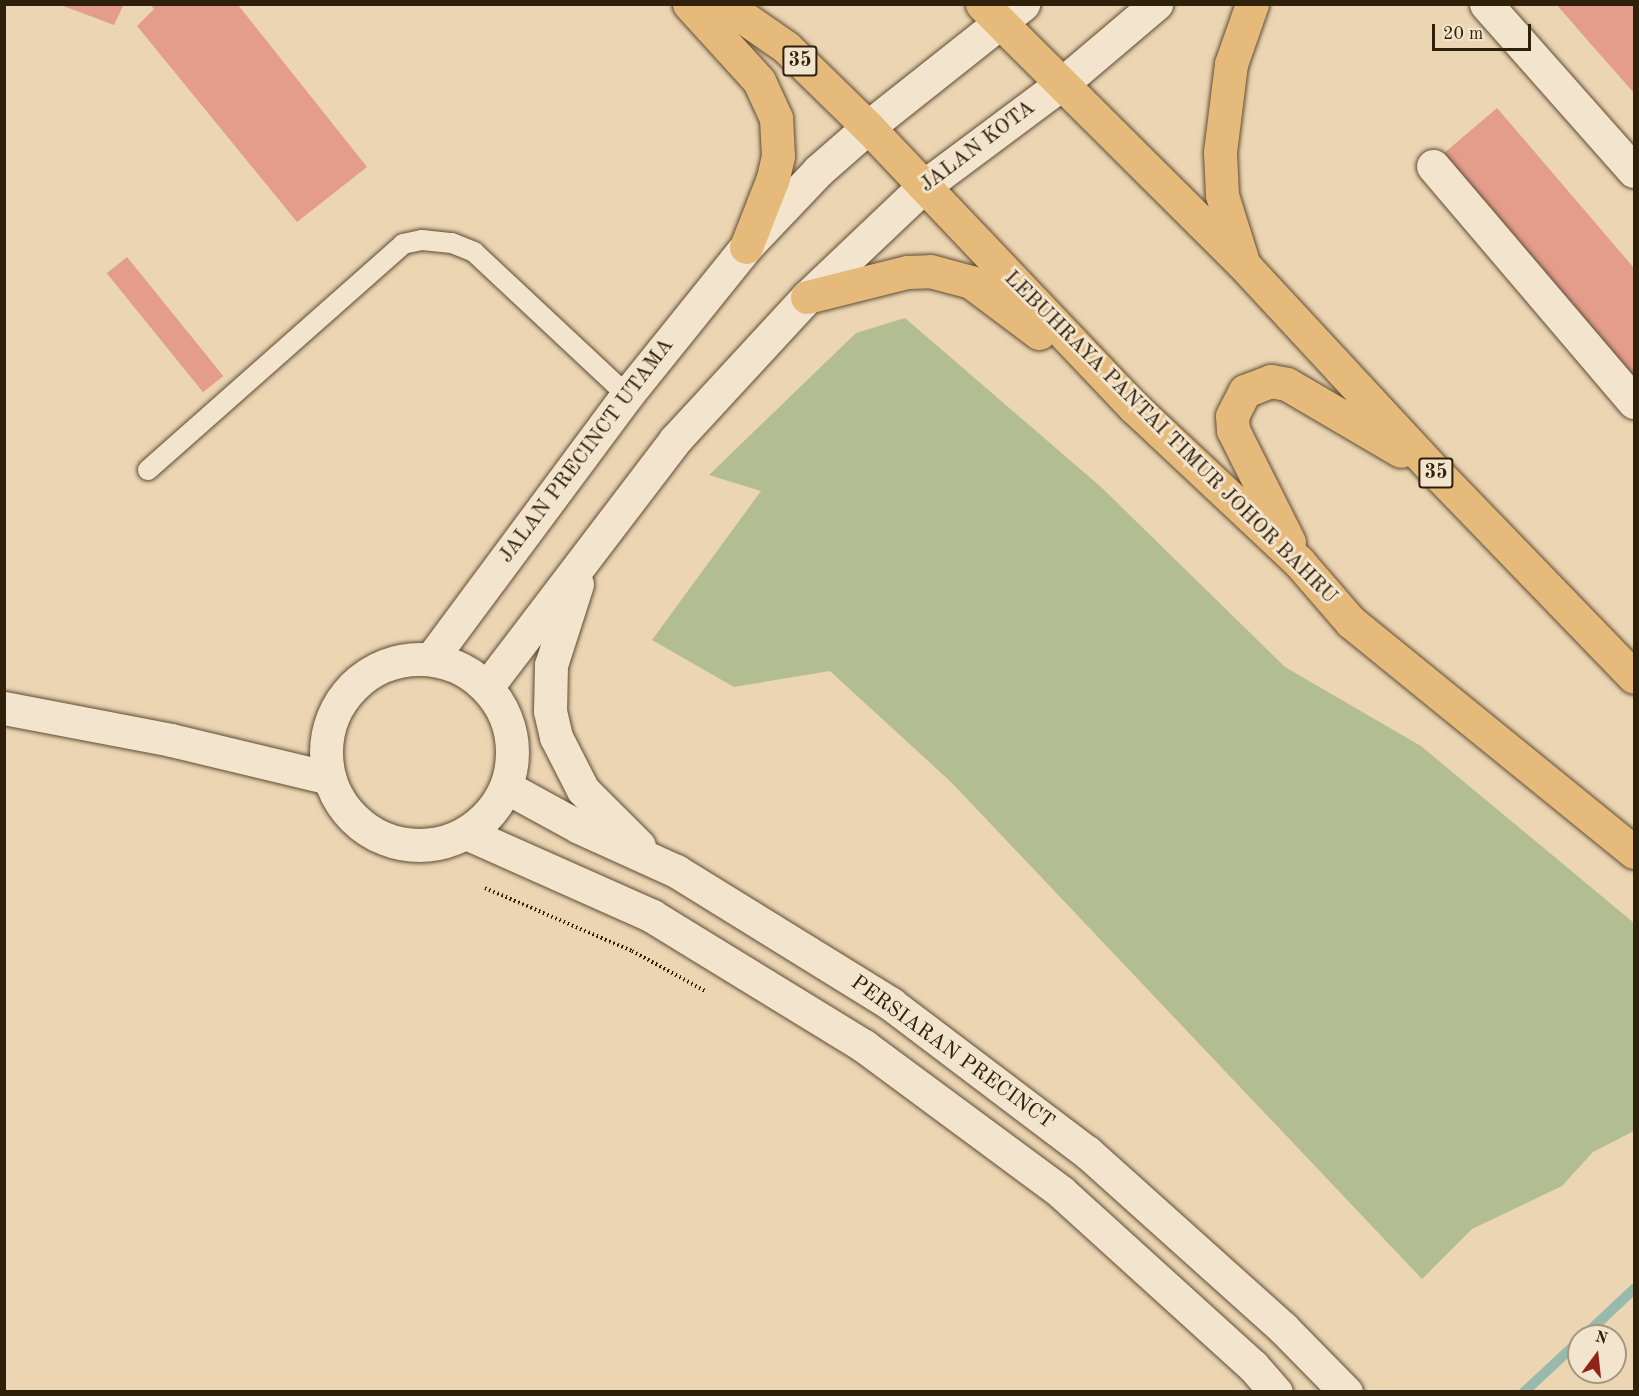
<!DOCTYPE html>
<style>
body{margin:0}
#map{position:relative;width:1639px;height:1396px;overflow:hidden;background:#ecd5b3;font-family:"Old Standard TT",serif}
div>[style]{position:absolute}
.green>*{inset:0;background:#b2be91}
.stream>*{height:10px;margin:-5px;padding:0 5px;transform-origin:5px;border-radius:5px;background:#99b9ac}
.building>*{inset:0;background:#e39d8a;transform-origin:0 0}
.path>*{height:4px;margin-top:-2px;transform-origin:0;background:repeating-linear-gradient(90deg,#2f200a 0 1.5px,transparent 0 4.5px)}
.roads{filter:drop-shadow(0 0 2px #5e4d34) drop-shadow(0 0 2px #5e4d34)}
.lane>*{height:20px;margin:-10px;padding:0 10px;transform-origin:10px;border-radius:10px;background:#f3e4ce}
.street>*{height:33px;margin:-16.5px;padding:0 16.5px;transform-origin:16.5px;border-radius:16.5px;background:#f3e4ce}
.street>.ring{margin:-16.5px;padding:0;box-sizing:content-box;background:none;border:33px solid #f3e4ce;border-radius:50%}
.secondary>*{height:33px;margin:-16.5px;padding:0 16.5px;transform-origin:16.5px;border-radius:16.5px;background:#f3e4ce}
.highway>*{height:33px;margin:-16.5px;padding:0 16.5px;transform-origin:16.5px;border-radius:16.5px;background:#e6ba7a}
span{translate:-50% -50%;white-space:nowrap;text-align:center;line-height:1.15;-webkit-text-stroke:6px #f3e4ce;paint-order:stroke}
.shield-label span{padding:2px 4px;background:#f3e4ce;border:2px solid;border-radius:4px;-webkit-text-stroke-width:0}
.shield-label{font-size:20px;color:#2f200a;font-weight:700}
.street-label{font-size:21px;color:#2f200a}
.frame{position:absolute;inset:0;border:6px solid #2f200a;pointer-events:none}
.north{position:absolute;left:1567px;top:1324px;width:60px;height:60px;box-sizing:border-box;background:#f3e4ce;border:2px solid #a59680;border-radius:50%;rotate:15deg;font-size:16px;font-weight:700;line-height:24px;text-align:center;color:#2f200a}
.north::after{content:'';display:block;margin:auto;width:21px;height:27px;background:#8f2418;clip-path:polygon(50% 0,100% 100%,50% 72%,0 100%)}
.scale{position:absolute;left:1432px;top:24px;width:99px;height:27px;box-sizing:border-box;border:3px solid #2f200a;border-top:0;padding-left:8px;font-size:18px;line-height:21px;white-space:nowrap;color:#2f200a;-webkit-text-stroke:4px #f3e4ce;paint-order:stroke}
</style>
<div id="map">
<div class="green">
<i style="clip-path:polygon(905px 318px,1101px 487px,1285px 667px,1421px 746px,1634px 923px,1634px 1131px,1593px 1152px,1562px 1186px,1472px 1229px,1422px 1279px,951px 782px,830px 671px,734px 687px,652px 640px,761px 491px,709px 475px,856px 333px)"></i>
</div>
<div class="stream">
<i style="left:1584px;top:1336px;width:69px;rotate:-43.2deg"></i>
<i style="left:1524px;top:1392px;width:75px;rotate:-42.8deg"></i>
</div>
<div class="building">
<i style="clip-path:polygon(58px 4px,124px 4px,114px 25px)"></i>
<i style="clip-path:polygon(1556px 4px,1634px 4px,1634px 93px,1589px 42px)"></i>
<i style="clip-path:polygon(151px 5px,238px 5px,367px 167px,297px 222px,137px 26px,154px 9px)"></i>
<i style="clip-path:polygon(1497px 108px,1634px 268px,1634px 377px,1443px 154px)"></i>
<i style="left:127px;top:257px;width:153px;height:26px;rotate:51deg"></i>
</div>
<div class="path">
<i style="left:485px;top:888px;width:160px;rotate:23.2deg"></i>
<i style="left:632px;top:951px;width:83px;rotate:28.7deg"></i>
</div>
<div class="roads">
<div class="lane">
<i style="left:148px;top:470px;width:341px;rotate:-41.5deg"></i>
<i style="left:403px;top:244px;width:19px;rotate:-12deg"></i>
<i style="left:422px;top:240px;width:30px;rotate:6deg"></i>
<i style="left:452px;top:243px;width:24px;rotate:22deg"></i>
<i style="left:474px;top:252px;width:209px;rotate:43.1deg"></i>
</div>
<div class="street">
<i style="left:1486px;top:4px;width:223px;rotate:48.5deg"></i>
<i style="left:1433px;top:166px;width:310px;rotate:49.6deg"></i>
<i style="left:577px;top:584px;width:85px;rotate:107.8deg"></i>
<i style="left:551px;top:665px;width:46px;rotate:91.2deg"></i>
<i style="left:550px;top:711px;width:27px;rotate:77deg"></i>
<i style="left:556px;top:737px;width:59px;rotate:63deg"></i>
<i style="left:583px;top:790px;width:79px;rotate:45deg"></i>
<i class="ring" style="left:326px;top:659px;width:153px;height:153px"></i>
<i style="left:431px;top:659px;width:329px;rotate:-53.4deg"></i>
<i style="left:627px;top:395px;width:190px;rotate:-51.2deg"></i>
<i style="left:746px;top:247px;width:105px;rotate:-46.5deg"></i>
<i style="left:818px;top:171px;width:67px;rotate:-41.3deg"></i>
<i style="left:487px;top:687px;width:310px;rotate:-52.7deg"></i>
<i style="left:675px;top:440px;width:195px;rotate:-47.3deg"></i>
<i style="left:807px;top:297px;width:160px;rotate:-43.5deg"></i>
<i style="left:4px;top:708px;width:170px;rotate:10.8deg"></i>
<i style="left:171px;top:740px;width:163px;rotate:13.5deg"></i>
<i style="left:506px;top:787px;width:83px;rotate:28.7deg"></i>
<i style="left:579px;top:827px;width:107px;rotate:24.4deg"></i>
<i style="left:676px;top:871px;width:253px;rotate:31.7deg"></i>
<i style="left:891px;top:1004px;width:246px;rotate:37.1deg"></i>
<i style="left:1087px;top:1152px;width:263px;rotate:41.9deg"></i>
<i style="left:1283px;top:1328px;width:90px;rotate:45.5deg"></i>
<i style="left:466px;top:833px;width:204px;rotate:24deg"></i>
<i style="left:652px;top:916px;width:249px;rotate:31.5deg"></i>
<i style="left:864px;top:1046px;width:245px;rotate:36.5deg"></i>
<i style="left:1061px;top:1192px;width:259px;rotate:42.2deg"></i>
<i style="left:1253px;top:1366px;width:35px;rotate:49deg"></i>
</div>
<div class="secondary">
<i style="left:868px;top:127px;width:198px;rotate:-38.4deg"></i>
<i style="left:923px;top:187px;width:176px;rotate:-36.7deg"></i>
<i style="left:1064px;top:82px;width:121px;rotate:-40.3deg"></i>
</div>
<div class="highway">
<i style="left:689px;top:4px;width:104px;rotate:47.7deg"></i>
<i style="left:759px;top:81px;width:41px;rotate:65.3deg"></i>
<i style="left:776px;top:118px;width:38px;rotate:87deg"></i>
<i style="left:778px;top:156px;width:23px;rotate:103deg"></i>
<i style="left:773px;top:178px;width:74px;rotate:111.4deg"></i>
<i style="left:724px;top:4px;width:75px;rotate:34.7deg"></i>
<i style="left:786px;top:47px;width:115px;rotate:44.3deg"></i>
<i style="left:868px;top:127px;width:388px;rotate:46.5deg"></i>
<i style="left:1135px;top:408px;width:225px;rotate:43.2deg"></i>
<i style="left:1299px;top:562px;width:79px;rotate:49.1deg"></i>
<i style="left:1351px;top:622px;width:365px;rotate:39.1deg"></i>
<i style="left:982px;top:4px;width:368px;rotate:44.9deg"></i>
<i style="left:1243px;top:264px;width:282px;rotate:47.2deg"></i>
<i style="left:1435px;top:471px;width:286px;rotate:46deg"></i>
<i style="left:1242px;top:259px;width:67px;rotate:-107.4deg"></i>
<i style="left:1222px;top:195px;width:43px;rotate:-92.7deg"></i>
<i style="left:1220px;top:152px;width:89px;rotate:-82.9deg"></i>
<i style="left:1231px;top:64px;width:64px;rotate:-70.7deg"></i>
<i style="left:807px;top:297px;width:103px;rotate:-14deg"></i>
<i style="left:907px;top:272px;width:23px;rotate:-2deg"></i>
<i style="left:930px;top:271px;width:42px;rotate:15deg"></i>
<i style="left:971px;top:282px;width:85px;rotate:36.9deg"></i>
<i style="left:1289px;top:542px;width:125px;rotate:-116.6deg"></i>
<i style="left:1233px;top:430px;width:14px;rotate:-94deg"></i>
<i style="left:1232px;top:416px;width:28px;rotate:-63deg"></i>
<i style="left:1245px;top:391px;width:28px;rotate:-21deg"></i>
<i style="left:1271px;top:381px;width:16px;rotate:11deg"></i>
<i style="left:1287px;top:384px;width:132px;rotate:30.4deg"></i>
</div>
</div>
<div class="shield-label">
<span style="left:800px;top:61px">35</span>
<span style="left:1436px;top:473px">35</span>
</div>
<div class="street-label">
<span style="left:978px;top:147px;rotate:-37deg">JALAN KOTA</span>
<span style="left:1170px;top:438px;rotate:45deg">LEBUHRAYA PANTAI TIMUR JOHOR BAHRU</span>
<span style="left:587px;top:451px;rotate:-53deg">JALAN PRECINCT UTAMA</span>
<span style="left:952px;top:1053px;rotate:36deg">PERSIARAN PRECINCT</span>
</div>
<div class="frame"></div>
<div class="north">N</div>
<div class="scale">20 m</div>
</div>
